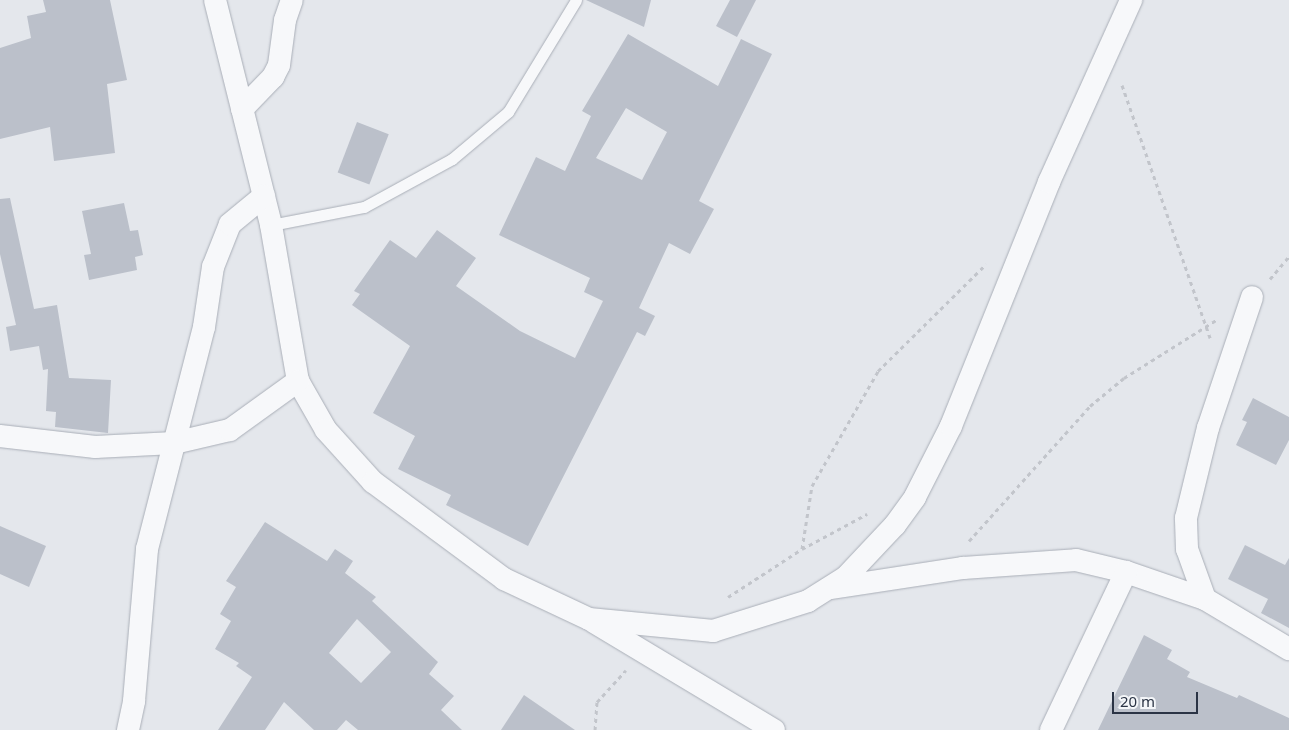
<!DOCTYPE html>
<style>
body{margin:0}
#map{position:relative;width:1289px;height:730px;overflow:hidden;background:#e4e7ec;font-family:"Noto Sans",sans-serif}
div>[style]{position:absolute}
.building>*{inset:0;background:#bbc0ca;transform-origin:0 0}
.path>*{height:3px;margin-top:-1.5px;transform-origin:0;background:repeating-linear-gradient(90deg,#c2c5cb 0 4px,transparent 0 8px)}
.roads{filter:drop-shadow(0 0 1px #a9aeb7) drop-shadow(0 0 1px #a9aeb7)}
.service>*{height:11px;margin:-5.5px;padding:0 5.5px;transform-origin:5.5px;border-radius:5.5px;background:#f7f8fa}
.minor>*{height:22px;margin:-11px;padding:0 11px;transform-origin:11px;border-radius:11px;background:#f7f8fa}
span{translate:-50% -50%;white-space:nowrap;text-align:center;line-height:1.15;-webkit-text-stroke:4px #f4f6f9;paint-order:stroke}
.scale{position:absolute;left:1112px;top:692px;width:86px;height:22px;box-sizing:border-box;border:2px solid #2b3445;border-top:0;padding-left:6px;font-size:15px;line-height:18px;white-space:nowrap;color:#2b3445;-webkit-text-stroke:4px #f4f6f9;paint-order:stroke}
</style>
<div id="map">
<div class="building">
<i style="clip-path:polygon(43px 0,110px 0,127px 80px,107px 84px,115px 153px,54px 161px,50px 127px,0 139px,0 48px,31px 38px,27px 16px,46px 12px)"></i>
<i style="clip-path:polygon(586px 0,651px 0,644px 27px)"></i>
<i style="clip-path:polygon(730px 0,756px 0,737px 37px,716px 26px)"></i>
<i style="clip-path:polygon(evenodd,628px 34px,718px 86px,741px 39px,772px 54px,699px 201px,714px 209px,690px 254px,669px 243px,639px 308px,655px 316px,645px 336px,637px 332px,528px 546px,446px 505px,451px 495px,398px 469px,415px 436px,373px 413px,410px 346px,352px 305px,360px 294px,354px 291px,390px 240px,416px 258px,437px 230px,476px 258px,456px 286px,520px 331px,575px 358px,603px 301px,584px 292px,590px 278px,499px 235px,536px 157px,565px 171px,591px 116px,582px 111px,628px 34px,626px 108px,667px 132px,642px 180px,596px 158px,626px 108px)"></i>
<i style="left:357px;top:122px;width:34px;height:54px;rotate:21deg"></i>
<i style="clip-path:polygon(10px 198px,34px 309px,57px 305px,69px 378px,111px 380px,108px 433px,55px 427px,56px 412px,46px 411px,48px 369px,43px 370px,39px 346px,10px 351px,6px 327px,16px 325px,0 254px,0 199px)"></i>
<i style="clip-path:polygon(124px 203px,130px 231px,138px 230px,143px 255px,135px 257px,137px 270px,89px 280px,84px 255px,91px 254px,82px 211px)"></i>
<i style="clip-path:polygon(1253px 398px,1289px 417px,1289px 440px,1276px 465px,1236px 445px,1247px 422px,1242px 420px)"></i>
<i style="clip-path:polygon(evenodd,265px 522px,327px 561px,335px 549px,353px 561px,345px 573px,376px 597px,372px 601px,438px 662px,429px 674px,454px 696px,441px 710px,462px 730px,358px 730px,346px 720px,337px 730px,314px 730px,284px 702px,265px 730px,218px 730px,252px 677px,236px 666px,239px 663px,215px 649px,231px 621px,220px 614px,236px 587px,226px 581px,265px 522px,357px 619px,391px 652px,361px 683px,329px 653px,357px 619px)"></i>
<i style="clip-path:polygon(0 526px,46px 546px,29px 587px,0 574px)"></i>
<i style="clip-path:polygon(1245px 545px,1285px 565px,1289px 558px,1289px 628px,1261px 613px,1268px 599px,1228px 579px)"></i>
<i style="clip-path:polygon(1144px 635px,1172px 650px,1167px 659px,1190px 672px,1187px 677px,1237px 698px,1239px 695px,1289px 718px,1289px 730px,1098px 730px)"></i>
<i style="clip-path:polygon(524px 695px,575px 730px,501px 730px)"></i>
</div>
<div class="path">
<i style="left:1122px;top:85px;width:268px;rotate:70.8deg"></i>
<i style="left:1270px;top:279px;width:30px;rotate:-50deg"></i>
<i style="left:969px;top:541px;width:181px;rotate:-48.1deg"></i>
<i style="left:1090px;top:406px;width:44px;rotate:-39.5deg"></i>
<i style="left:1124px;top:378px;width:109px;rotate:-32.2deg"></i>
<i style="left:802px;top:549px;width:74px;rotate:-28.3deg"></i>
<i style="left:728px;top:597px;width:88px;rotate:-33deg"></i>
<i style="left:802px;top:549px;width:64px;rotate:-81deg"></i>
<i style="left:812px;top:486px;width:133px;rotate:-60.1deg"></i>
<i style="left:878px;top:371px;width:152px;rotate:-44.7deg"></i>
<i style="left:595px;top:730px;width:28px;rotate:-86deg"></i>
<i style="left:597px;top:702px;width:43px;rotate:-47.8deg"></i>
</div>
<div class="roads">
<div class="service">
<i style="left:271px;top:225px;width:95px;rotate:-11deg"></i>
<i style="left:364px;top:207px;width:100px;rotate:-28.6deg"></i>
<i style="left:452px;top:159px;width:73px;rotate:-40deg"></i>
<i style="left:508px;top:112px;width:131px;rotate:-58.7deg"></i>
</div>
<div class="minor">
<i style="left:215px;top:0;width:232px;rotate:76deg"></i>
<i style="left:271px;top:225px;width:158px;rotate:80.2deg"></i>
<i style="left:298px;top:381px;width:56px;rotate:60.3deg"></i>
<i style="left:326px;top:430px;width:70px;rotate:47.9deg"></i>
<i style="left:373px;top:482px;width:163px;rotate:36.5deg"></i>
<i style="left:504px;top:579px;width:94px;rotate:25.2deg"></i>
<i style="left:589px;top:619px;width:125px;rotate:5.5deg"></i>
<i style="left:713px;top:631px;width:100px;rotate:-17.5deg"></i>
<i style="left:808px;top:601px;width:45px;rotate:-32.3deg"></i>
<i style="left:846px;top:577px;width:71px;rotate:-46.7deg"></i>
<i style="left:895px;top:525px;width:34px;rotate:-54deg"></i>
<i style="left:915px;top:497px;width:80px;rotate:-63.1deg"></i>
<i style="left:951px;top:426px;width:263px;rotate:-68.1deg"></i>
<i style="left:1049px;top:182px;width:200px;rotate:-65.7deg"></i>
<i style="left:242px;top:109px;width:45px;rotate:-45.9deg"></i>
<i style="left:273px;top:77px;width:13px;rotate:-63deg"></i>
<i style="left:279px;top:65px;width:45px;rotate:-82.4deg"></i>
<i style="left:285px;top:20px;width:21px;rotate:-71deg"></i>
<i style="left:0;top:436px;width:96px;rotate:6.6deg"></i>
<i style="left:95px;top:447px;width:79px;rotate:-2.9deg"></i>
<i style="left:174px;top:443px;width:57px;rotate:-13.1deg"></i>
<i style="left:230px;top:430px;width:84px;rotate:-35.8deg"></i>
<i style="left:832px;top:588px;width:133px;rotate:-8.7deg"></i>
<i style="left:963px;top:568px;width:113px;rotate:-4deg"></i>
<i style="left:1076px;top:560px;width:51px;rotate:13.5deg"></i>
<i style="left:1126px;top:572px;width:83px;rotate:18.9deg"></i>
<i style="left:1205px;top:599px;width:98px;rotate:30.8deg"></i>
<i style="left:1205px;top:599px;width:53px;rotate:-109.8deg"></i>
<i style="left:1187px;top:549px;width:31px;rotate:-92deg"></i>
<i style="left:1186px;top:518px;width:93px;rotate:-76.3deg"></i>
<i style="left:1208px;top:428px;width:138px;rotate:-71.4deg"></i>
<i style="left:594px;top:622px;width:210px;rotate:31deg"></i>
<i style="left:128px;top:730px;width:30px;rotate:-78deg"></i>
<i style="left:134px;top:701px;width:153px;rotate:-85.1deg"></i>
<i style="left:147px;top:549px;width:229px;rotate:-75.6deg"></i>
<i style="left:204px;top:327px;width:61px;rotate:-81.5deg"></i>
<i style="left:213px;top:267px;width:46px;rotate:-68.4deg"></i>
<i style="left:230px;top:224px;width:44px;rotate:-39.5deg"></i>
<i style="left:1051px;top:730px;width:175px;rotate:-64.6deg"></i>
</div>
</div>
<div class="scale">20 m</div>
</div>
